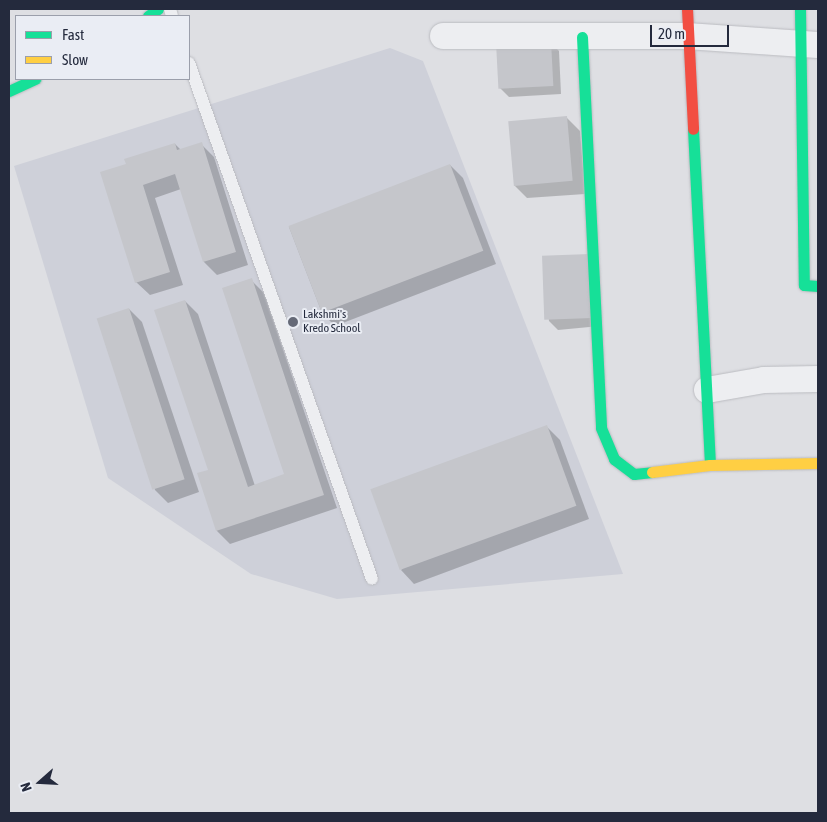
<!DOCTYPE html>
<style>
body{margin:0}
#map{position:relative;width:827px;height:822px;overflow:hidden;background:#dedfe3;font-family:"Asap Condensed",sans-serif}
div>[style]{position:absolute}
.built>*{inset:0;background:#ced0d9}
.shadow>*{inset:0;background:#0003}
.building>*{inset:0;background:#c5c6cb;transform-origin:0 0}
.roads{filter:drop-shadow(0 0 1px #bbbcc1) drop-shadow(0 0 1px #bbbcc1)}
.lane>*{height:12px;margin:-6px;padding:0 6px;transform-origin:6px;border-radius:6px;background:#edeef1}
.street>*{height:26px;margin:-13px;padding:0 13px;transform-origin:13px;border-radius:13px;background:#edeef1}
.fast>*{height:11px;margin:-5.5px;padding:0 5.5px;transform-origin:5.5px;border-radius:5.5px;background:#16e098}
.slow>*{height:11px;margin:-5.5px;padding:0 5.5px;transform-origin:5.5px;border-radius:5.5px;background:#ffcf43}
.jam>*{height:11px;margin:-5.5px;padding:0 5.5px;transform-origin:5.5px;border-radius:5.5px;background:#f24e42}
.dots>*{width:14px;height:14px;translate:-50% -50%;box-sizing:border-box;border:2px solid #eaedf4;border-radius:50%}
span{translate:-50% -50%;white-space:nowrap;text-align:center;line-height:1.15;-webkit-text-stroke:4px #eaedf4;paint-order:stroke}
.poi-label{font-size:12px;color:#242a3d}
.left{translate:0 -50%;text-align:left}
.frame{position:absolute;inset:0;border:10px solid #242a3d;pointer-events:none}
.legend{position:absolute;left:15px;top:15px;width:175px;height:65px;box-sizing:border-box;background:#eaedf4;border:1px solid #9b9fab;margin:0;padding:6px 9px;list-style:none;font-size:15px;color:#242a3d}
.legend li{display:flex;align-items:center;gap:10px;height:25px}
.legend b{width:25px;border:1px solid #9b9fab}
.north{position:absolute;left:15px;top:757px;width:50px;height:50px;-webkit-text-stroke:4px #eaedf4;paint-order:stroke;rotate:251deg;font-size:14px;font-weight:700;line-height:20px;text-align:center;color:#242a3d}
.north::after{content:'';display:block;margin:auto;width:18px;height:22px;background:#242a3d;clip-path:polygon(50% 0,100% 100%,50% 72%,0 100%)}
.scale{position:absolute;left:650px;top:25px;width:79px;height:22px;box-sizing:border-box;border:2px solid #242a3d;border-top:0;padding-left:6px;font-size:15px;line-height:18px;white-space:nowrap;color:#242a3d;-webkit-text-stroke:4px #eaedf4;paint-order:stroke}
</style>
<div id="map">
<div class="built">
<i style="clip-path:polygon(390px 48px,423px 61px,623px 574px,337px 599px,251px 574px,108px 478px,14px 166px)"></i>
</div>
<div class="shadow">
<i style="clip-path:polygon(550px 42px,559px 51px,561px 94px,509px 97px,500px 88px)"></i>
<i style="clip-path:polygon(567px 118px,580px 131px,585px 194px,527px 198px,514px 185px)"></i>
<i style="clip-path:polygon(175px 144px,181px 150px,201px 144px,214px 157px,248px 265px,217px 275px,204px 262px,181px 189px,155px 198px,183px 285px,150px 295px,136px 282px,127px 165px)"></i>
<i style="clip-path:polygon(450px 165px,463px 178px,496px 264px,335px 326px,322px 313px,289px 227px)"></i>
<i style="clip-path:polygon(543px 260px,600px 326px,558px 330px,549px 321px)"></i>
<i style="clip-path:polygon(251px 280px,264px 293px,337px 508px,230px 544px,217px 531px,199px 474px,210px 471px,185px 301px,198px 314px,255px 486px,285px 475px)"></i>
<i style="clip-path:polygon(129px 309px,142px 322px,199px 492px,168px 503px,155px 490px,98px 319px)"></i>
<i style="clip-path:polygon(547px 427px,560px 440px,589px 519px,414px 584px,401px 570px)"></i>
</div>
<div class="building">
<i style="left:551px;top:41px;width:45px;height:55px;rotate:87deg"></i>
<i style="left:567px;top:116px;width:65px;height:59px;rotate:85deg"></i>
<i style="clip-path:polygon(202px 142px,236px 252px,203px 262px,175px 174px,143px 185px,170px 272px,135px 283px,100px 172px,126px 164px,124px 159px,175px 143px,177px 150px)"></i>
<i style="left:450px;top:164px;width:93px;height:173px;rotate:69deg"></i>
<i style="left:590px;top:254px;width:64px;height:48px;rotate:88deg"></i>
<i style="clip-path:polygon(252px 278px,324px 495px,216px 531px,197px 473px,208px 470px,154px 310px,185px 300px,248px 487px,284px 474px,222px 288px)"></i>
<i style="left:129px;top:308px;width:180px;height:34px;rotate:72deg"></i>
<i style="left:547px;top:425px;width:86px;height:188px;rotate:70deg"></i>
</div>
<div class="roads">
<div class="lane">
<i style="left:170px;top:9px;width:7px;rotate:74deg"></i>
<i style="left:189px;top:63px;width:547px;rotate:70.47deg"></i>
</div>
<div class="street">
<i style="left:443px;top:36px;width:244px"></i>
<i style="left:687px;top:36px;width:131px;rotate:3.9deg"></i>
<i style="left:707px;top:390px;width:58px;rotate:-10deg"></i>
<i style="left:764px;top:380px;width:54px;rotate:-1.1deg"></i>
</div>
<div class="fast">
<i style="left:800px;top:9px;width:276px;rotate:89.2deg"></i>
<i style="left:804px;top:285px;width:14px;rotate:4deg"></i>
<i style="left:148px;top:16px;width:12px;rotate:-35deg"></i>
<i style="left:582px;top:37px;width:391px;rotate:87.2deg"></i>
<i style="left:601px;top:428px;width:34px;rotate:67deg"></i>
<i style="left:614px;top:459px;width:25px;rotate:37deg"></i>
<i style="left:634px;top:474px;width:18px;rotate:-6deg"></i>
<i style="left:9px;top:91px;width:29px;rotate:-25deg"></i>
<i style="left:693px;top:129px;width:336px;rotate:87.1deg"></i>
</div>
<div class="slow">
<i style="left:652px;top:472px;width:58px;rotate:-6.9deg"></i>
<i style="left:710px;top:465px;width:108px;rotate:-1.1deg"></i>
</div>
<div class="jam">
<i style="left:687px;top:9px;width:120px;rotate:87.1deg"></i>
</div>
</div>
<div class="dots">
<i style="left:293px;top:322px;background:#656977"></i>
</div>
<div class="poi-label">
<span class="left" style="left:303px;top:322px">Lakshmi's<br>Kredo School</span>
</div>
<div class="frame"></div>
<ul class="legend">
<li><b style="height:6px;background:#16e098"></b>Fast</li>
<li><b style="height:6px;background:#ffcf43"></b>Slow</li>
</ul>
<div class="north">N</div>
<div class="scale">20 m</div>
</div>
